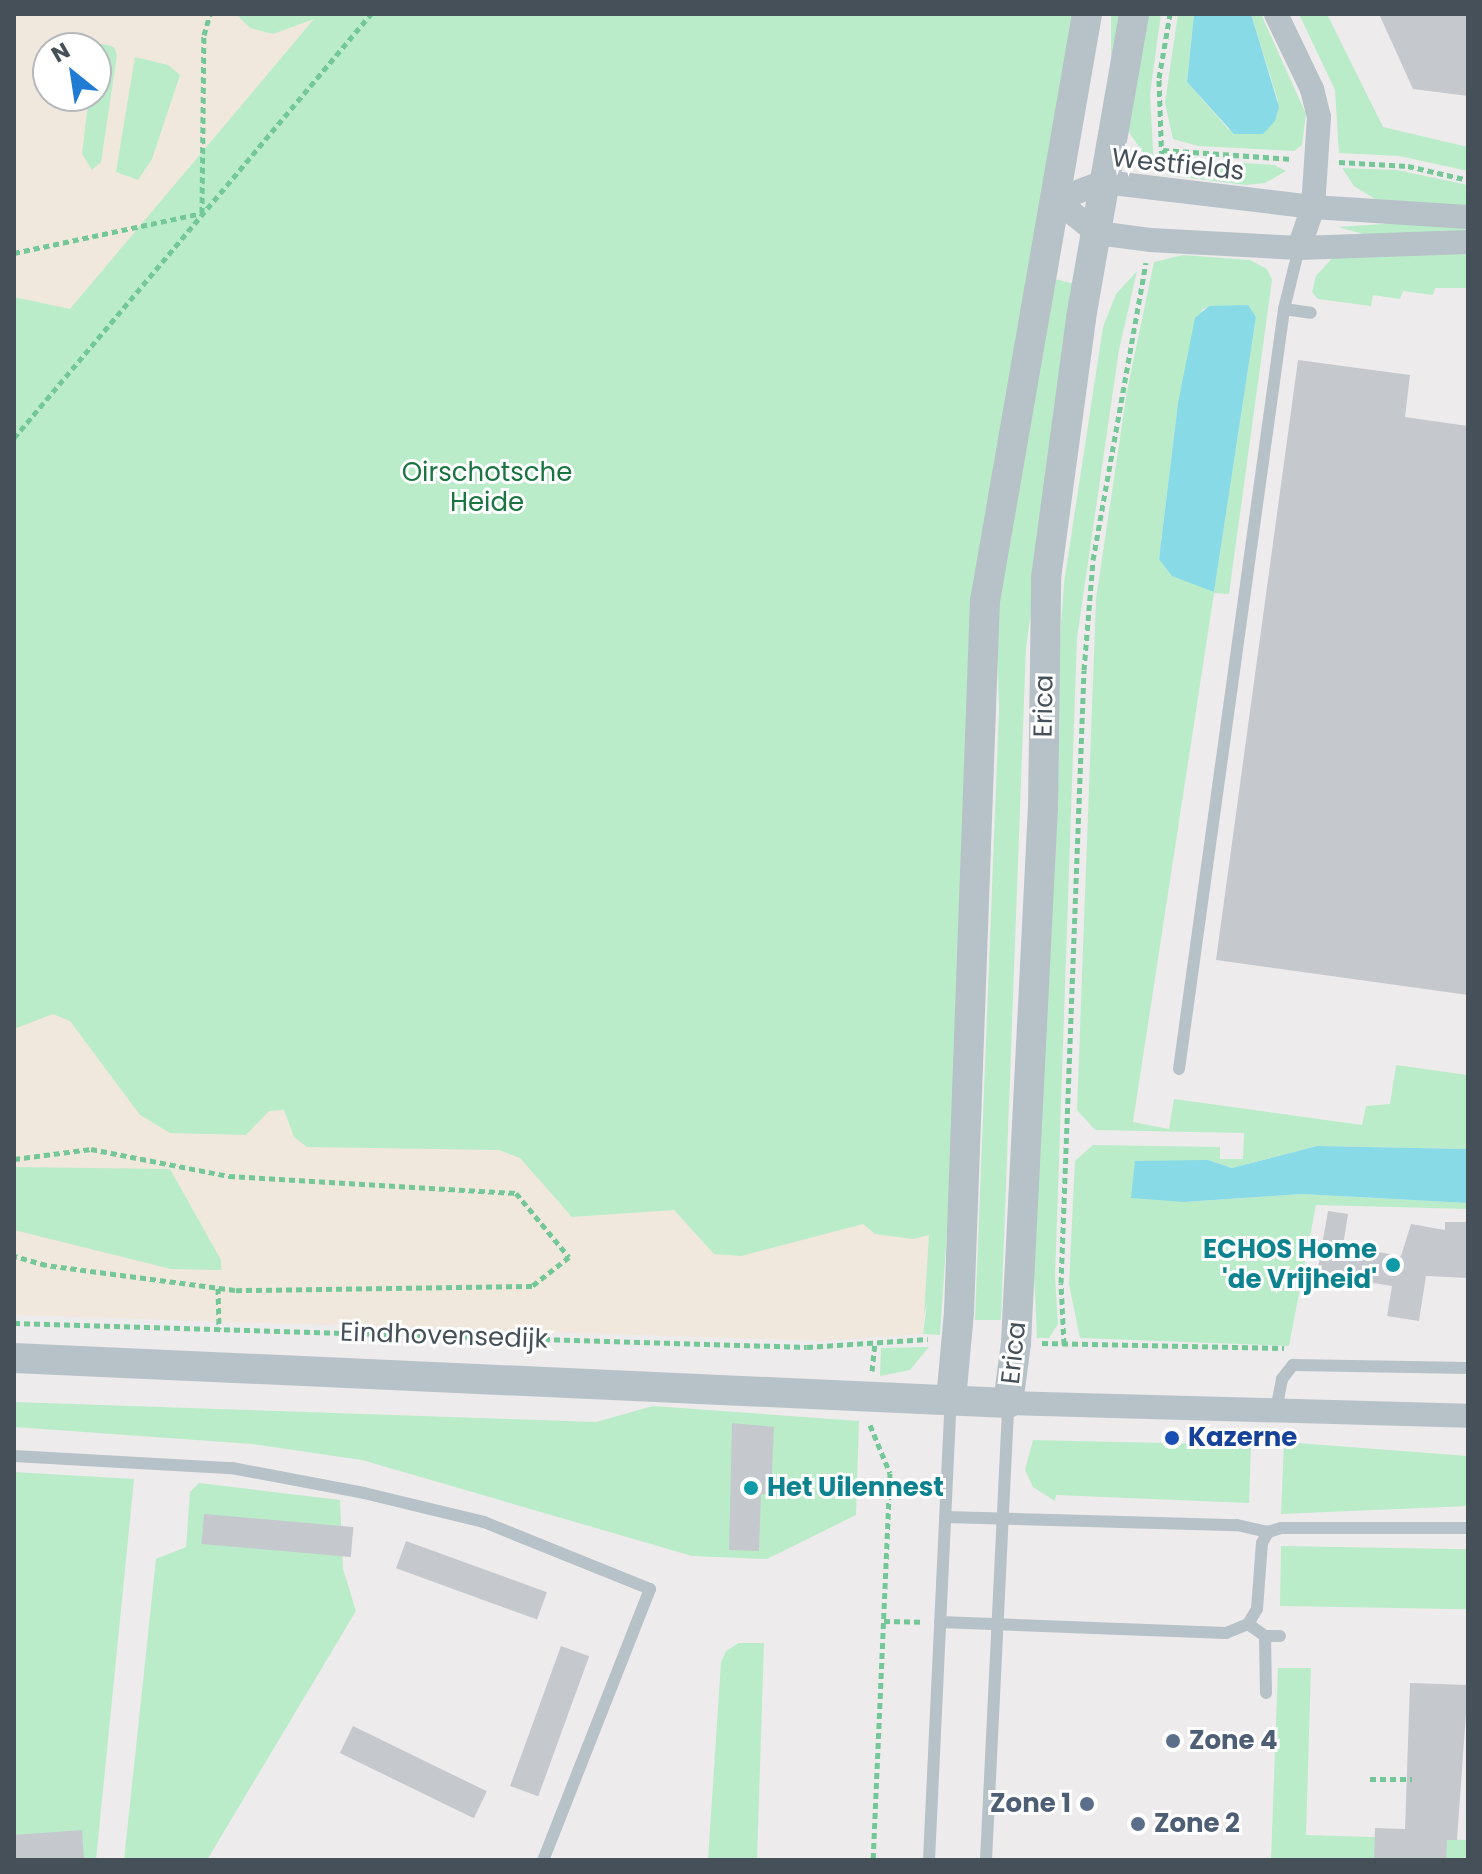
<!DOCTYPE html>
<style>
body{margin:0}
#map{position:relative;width:1482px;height:1874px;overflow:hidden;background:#eeebec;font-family:Poppins,sans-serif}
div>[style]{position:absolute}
.green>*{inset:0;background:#baecca;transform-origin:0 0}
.sand>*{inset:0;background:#f0e8dc}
.water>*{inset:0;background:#89dae7}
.building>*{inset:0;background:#c5c9ce;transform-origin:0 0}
.path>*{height:5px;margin-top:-2.5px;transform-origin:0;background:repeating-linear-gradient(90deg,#74c898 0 6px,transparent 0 10px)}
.service>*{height:12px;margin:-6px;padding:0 6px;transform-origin:6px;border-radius:6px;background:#b7c1c8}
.minor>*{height:24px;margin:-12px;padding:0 12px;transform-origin:12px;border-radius:12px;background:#b7c1c8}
.tertiary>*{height:30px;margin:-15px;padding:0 15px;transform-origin:15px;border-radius:15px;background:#b7c1c8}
.dots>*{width:22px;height:22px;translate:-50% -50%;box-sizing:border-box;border:4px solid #fff;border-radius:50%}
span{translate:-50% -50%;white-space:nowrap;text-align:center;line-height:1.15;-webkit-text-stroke:6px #fff;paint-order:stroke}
.street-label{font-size:26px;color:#455058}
.park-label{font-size:26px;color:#1a7541}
.culture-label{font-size:26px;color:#0d838f;font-weight:700}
.right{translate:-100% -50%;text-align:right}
.left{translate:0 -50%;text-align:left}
.transit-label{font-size:26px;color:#164399;font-weight:700}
.service-label{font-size:26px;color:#4e5e75;font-weight:700}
.frame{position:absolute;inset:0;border:16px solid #455058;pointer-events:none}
.north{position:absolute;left:32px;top:32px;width:80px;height:80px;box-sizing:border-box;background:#fff;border:2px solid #b5b9bc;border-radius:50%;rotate:330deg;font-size:22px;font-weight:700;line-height:32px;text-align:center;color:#455058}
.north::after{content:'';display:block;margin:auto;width:28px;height:36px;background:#207cd3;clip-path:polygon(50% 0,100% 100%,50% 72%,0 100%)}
</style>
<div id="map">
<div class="green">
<i style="clip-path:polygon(evenodd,14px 14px,1081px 14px,999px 461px,940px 1335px,923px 1334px,927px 1304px,921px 1325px,14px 1291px,14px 14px,48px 48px,96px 48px,96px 96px,48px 96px,48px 48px)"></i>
<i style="left:1111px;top:14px;width:14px;height:108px"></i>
<i style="clip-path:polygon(1142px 14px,1161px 14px,1150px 94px,1154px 168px,1128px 131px)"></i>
<i style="clip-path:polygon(1178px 14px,1194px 14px,1187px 82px,1229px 130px,1278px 101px,1251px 14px,1261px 14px,1306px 114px,1302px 145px,1294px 151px,1198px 146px,1173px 139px,1165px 103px)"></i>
<i style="clip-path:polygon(1299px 14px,1327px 14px,1383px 127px,1468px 147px,1468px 171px,1399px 156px,1339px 153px,1335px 90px)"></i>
<i style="clip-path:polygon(1181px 159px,1274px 165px,1286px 171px,1265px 183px,1246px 185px,1167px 175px)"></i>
<i style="clip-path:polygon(1342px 168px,1397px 170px,1468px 185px,1468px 206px,1375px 199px,1354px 186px)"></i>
<i style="clip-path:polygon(1441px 220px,1468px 222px,1468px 235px,1370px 236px,1338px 227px)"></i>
<i style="clip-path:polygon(1468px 252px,1468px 288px,1435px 288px,1433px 295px,1403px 291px,1400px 299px,1373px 295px,1371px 306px,1318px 299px,1312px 292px,1316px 276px,1333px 257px)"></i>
<i style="clip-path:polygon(evenodd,1183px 255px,1250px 260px,1267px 269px,1272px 280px,1229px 594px,1214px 593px,1133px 1122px,1169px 1129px,1174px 1099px,1362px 1125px,1366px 1106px,1390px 1104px,1396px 1065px,1468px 1075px,1468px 1149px,1317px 1146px,1232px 1168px,1208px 1160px,1184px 1202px,1302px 1194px,1468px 1203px,1468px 1209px,1316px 1205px,1289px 1346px,1080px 1338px,1069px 1284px,1075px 1161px,1093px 1145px,1220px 1147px,1220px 1159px,1243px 1159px,1244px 1133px,1095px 1130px,1077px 1110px,1096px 599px,1127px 391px,1154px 262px,1183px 255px,1209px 306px,1256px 317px,1214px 592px,1159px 559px,1178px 403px,1202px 310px,1209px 306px)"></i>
<i style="clip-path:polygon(1137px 271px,1119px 350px,1077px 638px,1055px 1276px,1058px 1324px,1049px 1338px,1037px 1338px,1034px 1274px,1053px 740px,1064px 583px,1103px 327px,1116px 294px)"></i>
<i style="clip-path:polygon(1055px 279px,1079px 285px,1026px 647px,1001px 1320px,975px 1320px,999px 709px,995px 587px)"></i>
<i style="clip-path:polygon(929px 1347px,910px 1370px,880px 1376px,881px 1348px)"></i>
<i style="clip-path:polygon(14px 1402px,596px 1422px,653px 1406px,859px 1421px,856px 1515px,767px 1559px,692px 1556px,362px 1460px,252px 1444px,14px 1427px)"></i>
<i style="clip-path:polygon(1033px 1440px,1251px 1445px,1249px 1503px,1056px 1495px,1055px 1501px,1033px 1487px,1025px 1470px)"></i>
<i style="clip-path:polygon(1284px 1442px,1468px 1456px,1468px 1506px,1281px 1514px)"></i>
<i style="clip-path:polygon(14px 1472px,134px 1479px,96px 1860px,14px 1860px)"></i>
<i style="clip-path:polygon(199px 1483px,340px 1500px,343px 1569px,356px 1611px,207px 1860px,124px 1860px,156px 1559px,186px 1547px,190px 1492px)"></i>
<i style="left:1281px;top:1546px;width:187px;height:60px;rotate:1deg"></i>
<i style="clip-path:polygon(739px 1643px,764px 1643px,757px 1860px,708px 1860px,721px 1662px,726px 1651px)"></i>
<i style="clip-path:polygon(1278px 1668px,1311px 1668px,1306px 1835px,1468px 1840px,1468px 1860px,1271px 1860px)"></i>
</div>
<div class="sand">
<i style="clip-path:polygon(evenodd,14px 14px,236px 14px,250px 28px,273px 34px,314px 19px,70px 309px,14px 297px,14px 14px,103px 44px,114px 47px,117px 55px,101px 162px,92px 170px,82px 154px,89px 96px,48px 96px,48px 48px,103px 44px,14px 14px,135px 57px,168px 65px,180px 75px,152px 159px,138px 180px,116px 172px,135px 57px)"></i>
<i style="clip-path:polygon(53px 1014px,70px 1021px,140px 1115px,170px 1133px,246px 1135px,269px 1111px,284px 1110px,294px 1137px,307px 1147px,499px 1150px,520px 1158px,572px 1217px,674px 1210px,714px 1254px,741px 1256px,863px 1224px,875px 1234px,913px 1239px,929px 1235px,923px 1334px,823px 1341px,14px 1315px,14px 1230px,171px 1269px,221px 1270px,221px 1260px,170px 1169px,14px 1167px,14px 1029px)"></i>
</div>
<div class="water">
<i style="clip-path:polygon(1194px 14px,1251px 14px,1279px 107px,1275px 121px,1263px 134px,1234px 134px,1187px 82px)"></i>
<i style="clip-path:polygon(1248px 305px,1256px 317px,1214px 592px,1172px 576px,1159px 559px,1178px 403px,1195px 318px,1209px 306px)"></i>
<i style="clip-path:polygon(1317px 1146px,1468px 1149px,1468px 1203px,1302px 1194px,1184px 1202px,1131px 1198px,1135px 1161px,1208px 1160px,1232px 1168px)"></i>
</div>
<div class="building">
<i style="clip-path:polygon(1379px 14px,1468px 14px,1468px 96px,1413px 89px)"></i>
<i style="clip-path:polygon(1298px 360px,1410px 375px,1405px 417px,1468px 426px,1468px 995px,1216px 960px)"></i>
<i style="clip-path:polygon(1328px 1211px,1348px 1214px,1343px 1246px,1401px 1256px,1411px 1224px,1445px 1230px,1445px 1222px,1468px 1222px,1468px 1278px,1426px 1276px,1419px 1321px,1387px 1316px,1392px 1286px,1317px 1274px)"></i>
<i style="clip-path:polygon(732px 1423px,774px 1427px,771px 1494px,761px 1494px,759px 1551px,729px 1550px)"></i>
<i style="left:204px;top:1514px;width:150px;height:30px;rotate:5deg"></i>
<i style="left:406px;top:1541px;width:150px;height:29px;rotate:20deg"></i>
<i style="left:561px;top:1646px;width:30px;height:149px;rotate:20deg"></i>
<i style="clip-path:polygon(1410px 1683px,1468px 1685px,1457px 1840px,1447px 1840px,1446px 1860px,1374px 1860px,1375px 1828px,1405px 1829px)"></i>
<i style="left:353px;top:1726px;width:149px;height:30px;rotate:26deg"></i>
<i style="clip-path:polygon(82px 1830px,84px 1860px,14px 1860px,14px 1835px)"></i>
</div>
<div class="path">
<i style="left:1163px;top:150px;width:130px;rotate:4deg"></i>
<i style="left:1339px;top:162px;width:69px;rotate:3.3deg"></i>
<i style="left:1408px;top:166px;width:62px;rotate:13.1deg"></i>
<i style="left:1162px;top:166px;width:88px;rotate:-92deg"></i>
<i style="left:1159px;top:78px;width:65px;rotate:-80.2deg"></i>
<i style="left:14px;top:253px;width:192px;rotate:-12deg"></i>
<i style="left:202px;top:213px;width:178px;rotate:-89.4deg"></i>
<i style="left:204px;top:35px;width:22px;rotate:-74deg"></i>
<i style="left:14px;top:438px;width:554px;rotate:-49.9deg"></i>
<i style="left:14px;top:1159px;width:78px;rotate:-7.4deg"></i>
<i style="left:91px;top:1149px;width:141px;rotate:11.1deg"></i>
<i style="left:229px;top:1176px;width:288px;rotate:3.4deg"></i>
<i style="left:516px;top:1193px;width:83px;rotate:50.4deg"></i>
<i style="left:569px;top:1257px;width:47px;rotate:141.9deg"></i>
<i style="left:532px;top:1286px;width:297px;rotate:179.2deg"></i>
<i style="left:235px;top:1290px;width:191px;rotate:-172.5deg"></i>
<i style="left:46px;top:1265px;width:33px;rotate:-164deg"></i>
<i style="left:218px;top:1288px;width:41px;rotate:88.6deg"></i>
<i style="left:14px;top:1323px;width:793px;rotate:1.73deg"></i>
<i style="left:807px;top:1347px;width:121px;rotate:-3.8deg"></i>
<i style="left:1042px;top:1343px;width:242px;rotate:1.2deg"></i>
<i style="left:1064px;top:1344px;width:61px;rotate:-92.8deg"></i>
<i style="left:1061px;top:1283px;width:613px;rotate:-87.85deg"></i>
<i style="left:1084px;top:670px;width:110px;rotate:-85.3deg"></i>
<i style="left:1093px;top:560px;width:302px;rotate:-79.9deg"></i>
<i style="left:872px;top:1371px;width:27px;rotate:-84deg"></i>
<i style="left:870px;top:1425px;width:52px;rotate:67.4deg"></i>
<i style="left:890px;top:1473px;width:387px;rotate:92.5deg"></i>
<i style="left:884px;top:1621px;width:39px;rotate:1deg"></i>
<i style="left:1370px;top:1779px;width:42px"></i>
</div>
<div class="service">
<i style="left:1284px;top:309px;width:27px;rotate:8deg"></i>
<i style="left:1179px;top:1069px;width:767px;rotate:-82.13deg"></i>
<i style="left:1284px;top:309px;width:63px;rotate:-76.2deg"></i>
<i style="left:1276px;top:1410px;width:32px;rotate:-79deg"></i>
<i style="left:1282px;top:1379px;width:18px;rotate:-52deg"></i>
<i style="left:1293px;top:1365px;width:175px;rotate:1deg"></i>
<i style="left:14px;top:1456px;width:218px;rotate:3.2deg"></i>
<i style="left:232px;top:1468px;width:134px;rotate:10.7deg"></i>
<i style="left:364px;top:1493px;width:123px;rotate:13.6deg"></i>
<i style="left:484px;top:1522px;width:179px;rotate:22deg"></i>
<i style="left:650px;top:1589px;width:291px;rotate:111.5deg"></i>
<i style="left:945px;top:1517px;width:292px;rotate:1.6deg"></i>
<i style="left:1237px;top:1525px;width:32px;rotate:13deg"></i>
<i style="left:1268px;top:1532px;width:14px;rotate:-17deg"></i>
<i style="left:1281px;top:1528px;width:187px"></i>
<i style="left:940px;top:1622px;width:286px;rotate:2.2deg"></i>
<i style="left:1226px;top:1633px;width:24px;rotate:-22deg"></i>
<i style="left:1248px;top:1624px;width:17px;rotate:-59deg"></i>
<i style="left:1257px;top:1609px;width:66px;rotate:-85.7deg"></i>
<i style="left:1262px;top:1543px;width:13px;rotate:-61deg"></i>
<i style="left:1248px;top:1624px;width:21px;rotate:35deg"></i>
<i style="left:1265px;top:1636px;width:15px"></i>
<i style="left:1265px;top:1636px;width:57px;rotate:89deg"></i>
<i style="left:929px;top:1860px;width:461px;rotate:-87.3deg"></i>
<i style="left:986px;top:1860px;width:457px;rotate:-87.2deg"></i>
</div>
<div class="minor">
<i style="left:1276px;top:14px;width:83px;rotate:64.4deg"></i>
<i style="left:1312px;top:89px;width:29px;rotate:76deg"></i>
<i style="left:1319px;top:117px;width:90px;rotate:93.8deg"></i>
<i style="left:1313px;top:207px;width:43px;rotate:108.9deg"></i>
<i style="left:1056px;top:200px;width:53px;rotate:38.8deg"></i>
<i style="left:1097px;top:233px;width:53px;rotate:7.5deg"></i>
<i style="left:1150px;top:240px;width:149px;rotate:3.1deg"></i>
<i style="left:1299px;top:248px;width:169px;rotate:-2deg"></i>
<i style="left:1056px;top:200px;width:51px;rotate:-20.6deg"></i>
<i style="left:1104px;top:182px;width:210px;rotate:6.8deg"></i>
<i style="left:1313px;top:207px;width:155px;rotate:3.7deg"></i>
<i style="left:1008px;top:1403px;width:460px;rotate:1.6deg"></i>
</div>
<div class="tertiary">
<i style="left:14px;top:1358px;width:995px;rotate:2.59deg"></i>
<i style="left:1008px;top:1403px;width:61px;rotate:-82.4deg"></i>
<i style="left:1016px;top:1343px;width:537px;rotate:-87.12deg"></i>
<i style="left:1043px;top:807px;width:229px;rotate:-89.2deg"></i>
<i style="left:1046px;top:578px;width:262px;rotate:-82.3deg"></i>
<i style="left:1081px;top:318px;width:309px;rotate:-80.1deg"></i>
<i style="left:951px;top:1400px;width:88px;rotate:-84.8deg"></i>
<i style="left:959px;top:1312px;width:711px;rotate:-87.91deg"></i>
<i style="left:985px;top:601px;width:596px;rotate:-80.14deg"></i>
</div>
<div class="dots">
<i style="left:1393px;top:1265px;background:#0f9aa8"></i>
<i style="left:1172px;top:1438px;background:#1a4fb4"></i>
<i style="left:751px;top:1488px;background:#0f9aa8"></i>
<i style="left:1173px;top:1741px;background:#5c6f8a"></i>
<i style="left:1087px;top:1804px;background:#5c6f8a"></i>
<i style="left:1138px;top:1824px;background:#5c6f8a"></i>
</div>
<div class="street-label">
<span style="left:1178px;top:165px;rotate:6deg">Westfields</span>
<span style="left:1044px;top:706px;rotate:-89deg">Erica</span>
<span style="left:444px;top:1336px;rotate:2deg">Eindhovensedijk</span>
<span style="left:1014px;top:1353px;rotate:-84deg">Erica</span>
</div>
<div class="park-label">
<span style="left:487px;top:488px">Oirschotsche<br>Heide</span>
</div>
<div class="culture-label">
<span class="right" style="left:1377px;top:1265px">ECHOS Home<br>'de Vrijheid'</span>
<span class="left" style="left:767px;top:1488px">Het Uilennest</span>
</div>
<div class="transit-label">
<span class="left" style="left:1188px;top:1438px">Kazerne</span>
</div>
<div class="service-label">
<span class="left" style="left:1189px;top:1741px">Zone 4</span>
<span class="right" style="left:1071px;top:1804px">Zone 1</span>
<span class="left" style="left:1154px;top:1824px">Zone 2</span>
</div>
<div class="frame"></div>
<div class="north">N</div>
</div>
